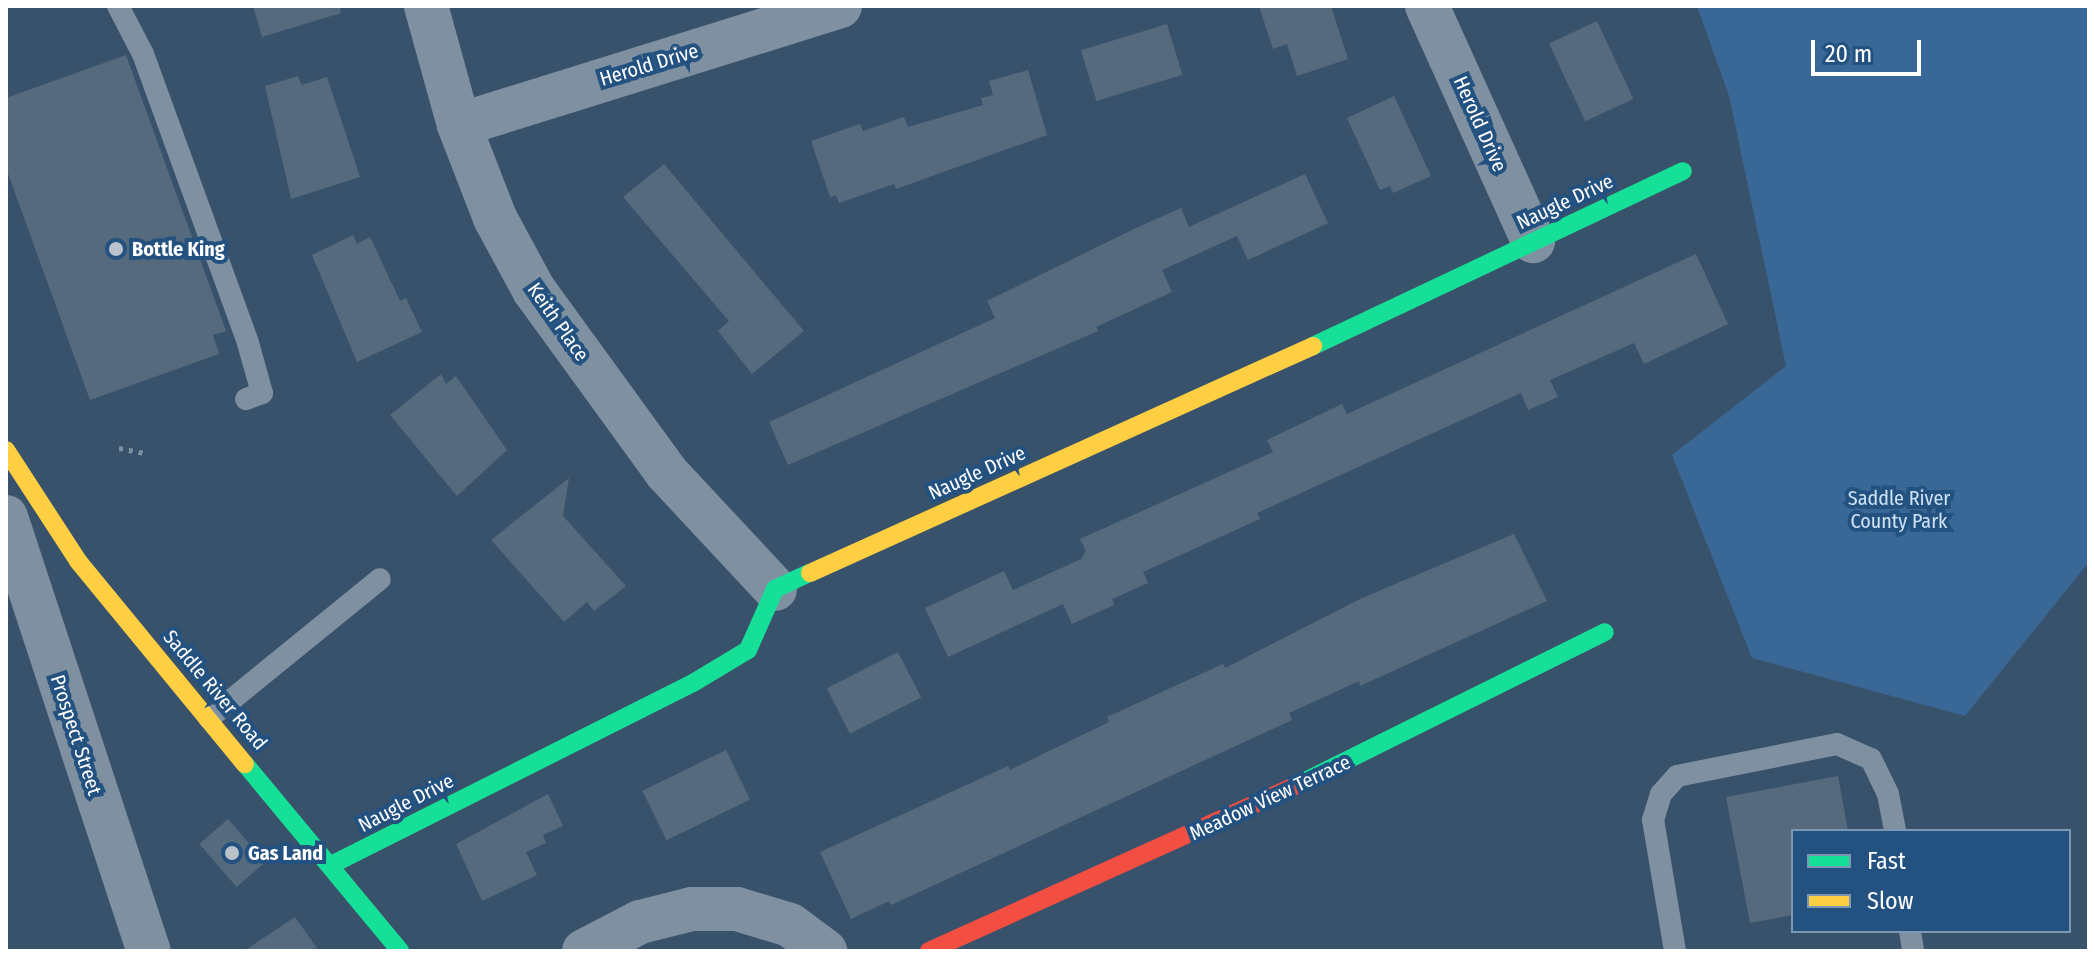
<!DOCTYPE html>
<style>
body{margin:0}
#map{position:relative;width:2095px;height:957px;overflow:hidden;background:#39526b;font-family:"Fira Sans Condensed",sans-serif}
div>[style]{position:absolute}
.green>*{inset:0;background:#396896}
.building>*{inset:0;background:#566a7e;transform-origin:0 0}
.path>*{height:5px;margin-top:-2.5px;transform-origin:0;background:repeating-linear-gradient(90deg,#7f90a1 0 4px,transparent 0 10px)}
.lane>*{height:22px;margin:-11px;padding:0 11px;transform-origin:11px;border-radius:11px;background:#7f90a1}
.street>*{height:44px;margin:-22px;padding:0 22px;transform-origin:22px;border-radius:22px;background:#7f90a1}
.fast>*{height:18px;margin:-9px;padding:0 9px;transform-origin:9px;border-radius:9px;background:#16e098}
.slow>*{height:18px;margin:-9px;padding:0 9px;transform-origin:9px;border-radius:9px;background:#ffcf43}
.jam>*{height:18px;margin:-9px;padding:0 9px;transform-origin:9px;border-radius:9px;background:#f24e42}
.dots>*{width:22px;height:22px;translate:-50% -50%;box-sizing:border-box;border:4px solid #245280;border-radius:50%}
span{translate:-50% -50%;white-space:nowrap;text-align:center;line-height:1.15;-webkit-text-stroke:8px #245280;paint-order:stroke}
.street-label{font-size:20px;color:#fff}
.poi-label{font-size:20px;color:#fff;font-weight:700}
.left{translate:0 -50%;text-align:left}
.park-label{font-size:20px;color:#cee2f5}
.frame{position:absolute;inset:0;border:8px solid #fff;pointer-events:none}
.legend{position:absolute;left:1791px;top:829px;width:280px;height:104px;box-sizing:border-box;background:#245280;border:2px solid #7c97b3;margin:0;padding:10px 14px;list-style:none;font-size:24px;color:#fff}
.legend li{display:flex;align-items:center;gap:16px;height:40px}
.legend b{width:40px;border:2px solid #7c97b3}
.scale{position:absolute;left:1811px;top:40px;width:110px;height:36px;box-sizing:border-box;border:4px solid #fff;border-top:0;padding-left:10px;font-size:24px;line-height:28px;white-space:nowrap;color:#fff;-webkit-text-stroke:6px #245280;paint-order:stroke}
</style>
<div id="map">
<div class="green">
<i style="clip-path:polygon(1697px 6px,2089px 6px,2089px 562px,1965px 716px,1752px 658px,1672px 455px,1786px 366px,1729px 96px)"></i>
</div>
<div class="building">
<i style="clip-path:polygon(253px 6px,340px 6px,341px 13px,262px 37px)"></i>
<i style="clip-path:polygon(1259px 6px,1331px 6px,1348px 59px,1297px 76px,1287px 44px,1273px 49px)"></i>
<i style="left:1597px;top:21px;width:86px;height:53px;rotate:65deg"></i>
<i style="left:1167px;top:24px;width:53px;height:90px;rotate:73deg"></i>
<i style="clip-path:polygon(126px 55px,226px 331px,213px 335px,219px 354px,90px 400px,6px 168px,6px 98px)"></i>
<i style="clip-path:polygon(1028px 70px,1047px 135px,896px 189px,894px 184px,839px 203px,836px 195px,830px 197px,811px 141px,860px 124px,863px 131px,904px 117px,908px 127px,983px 105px,981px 98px,993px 95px,989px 81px)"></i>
<i style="clip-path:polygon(298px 76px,302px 85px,327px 77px,360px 177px,291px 199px,265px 86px)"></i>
<i style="clip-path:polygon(1394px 96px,1431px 176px,1393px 193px,1390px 186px,1380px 190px,1347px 118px)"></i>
<i style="clip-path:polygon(664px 164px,804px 331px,752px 374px,718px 331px,729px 321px,623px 197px)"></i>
<i style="clip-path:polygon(1305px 174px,1328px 223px,1248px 260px,1237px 236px,1162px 270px,1172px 292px,1096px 327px,1098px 331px,788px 465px,769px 422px,995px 318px,987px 301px,1136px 228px,1181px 208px,1189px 227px)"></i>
<i style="clip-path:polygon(353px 235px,357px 244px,370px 237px,400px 301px,406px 298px,422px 332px,357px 362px,312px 255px)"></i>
<i style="clip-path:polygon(1696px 254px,1728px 324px,1644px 364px,1634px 343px,1550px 380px,1558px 397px,1528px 410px,1521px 393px,1257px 513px,1260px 519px,1143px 572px,1148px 583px,1112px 599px,1114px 605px,1072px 624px,1063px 604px,948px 657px,925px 608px,1004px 571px,1013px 590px,1081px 559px,1086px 551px,1080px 539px,1273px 452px,1267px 440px,1342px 404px,1347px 414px)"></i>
<i style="clip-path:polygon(441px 374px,446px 384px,456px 376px,507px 450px,457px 496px,390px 415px)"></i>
<i style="clip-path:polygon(569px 478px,563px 516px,626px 586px,594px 611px,587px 602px,564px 622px,491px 540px)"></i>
<i style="clip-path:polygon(1514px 534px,1547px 601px,1360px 686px,1359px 681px,1289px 713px,1292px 720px,891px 905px,889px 901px,851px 919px,820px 852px,1008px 766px,1010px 770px,1109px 722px,1107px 717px,1223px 664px,1225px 668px,1362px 598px)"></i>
<i style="left:898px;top:652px;width:51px;height:80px;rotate:63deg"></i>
<i style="left:726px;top:750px;width:55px;height:93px;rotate:64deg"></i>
<i style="clip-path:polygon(1838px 776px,1848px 831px,1793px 831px,1793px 915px,1750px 923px,1726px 797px)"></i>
<i style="clip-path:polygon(548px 794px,563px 826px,543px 835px,546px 843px,526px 852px,537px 875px,482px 901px,456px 844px)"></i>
<i style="left:228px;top:819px;width:57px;height:38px;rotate:49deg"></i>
<i style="clip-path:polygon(295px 917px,319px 951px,244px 951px)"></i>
</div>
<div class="path">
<i style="left:119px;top:448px;width:26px;rotate:11deg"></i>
</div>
<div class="lane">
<i style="left:118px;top:6px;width:54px;rotate:62.5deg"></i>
<i style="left:143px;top:54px;width:307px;rotate:70deg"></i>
<i style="left:248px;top:343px;width:52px;rotate:74.4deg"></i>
<i style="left:262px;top:393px;width:17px;rotate:159deg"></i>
<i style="left:209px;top:718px;width:220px;rotate:-39.1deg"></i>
<i style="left:1910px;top:931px;width:20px;rotate:81deg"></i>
<i style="left:1675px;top:951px;width:133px;rotate:-99.5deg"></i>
<i style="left:1653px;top:820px;width:27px;rotate:-73deg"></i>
<i style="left:1661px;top:794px;width:24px;rotate:-48deg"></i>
<i style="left:1677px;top:776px;width:163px;rotate:-11.3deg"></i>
<i style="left:1837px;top:744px;width:37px;rotate:24deg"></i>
<i style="left:1871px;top:759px;width:39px;rotate:64deg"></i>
<i style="left:1888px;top:794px;width:38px;rotate:79deg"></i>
</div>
<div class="street">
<i style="left:426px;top:6px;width:123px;rotate:74.5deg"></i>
<i style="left:459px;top:125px;width:100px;rotate:68.8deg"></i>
<i style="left:495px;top:218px;width:82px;rotate:61.6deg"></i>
<i style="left:534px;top:290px;width:225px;rotate:54deg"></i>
<i style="left:666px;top:472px;width:160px;rotate:47deg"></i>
<i style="left:1427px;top:6px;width:258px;rotate:65.7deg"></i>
<i style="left:459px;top:125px;width:399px;rotate:-17.3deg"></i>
<i style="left:6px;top:517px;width:457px;rotate:71.8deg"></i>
<i style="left:584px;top:951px;width:63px;rotate:-27.4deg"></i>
<i style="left:640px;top:922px;width:54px;rotate:-14deg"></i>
<i style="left:692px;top:909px;width:45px"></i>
<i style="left:737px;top:909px;width:55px;rotate:16.8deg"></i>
<i style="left:790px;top:925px;width:44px;rotate:36.6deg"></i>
</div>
<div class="fast">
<i style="left:1313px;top:346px;width:409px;rotate:-25.3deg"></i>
<i style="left:245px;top:764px;width:243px;rotate:50.3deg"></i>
<i style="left:1301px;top:783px;width:339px;rotate:-26.4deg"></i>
<i style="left:331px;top:865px;width:405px;rotate:-26.7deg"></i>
<i style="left:693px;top:683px;width:64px;rotate:-31deg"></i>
<i style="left:748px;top:650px;width:67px;rotate:-66.1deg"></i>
<i style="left:775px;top:589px;width:38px;rotate:-25deg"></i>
</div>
<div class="slow">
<i style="left:6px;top:450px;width:132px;rotate:57deg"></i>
<i style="left:78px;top:561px;width:263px;rotate:50.6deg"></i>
<i style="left:810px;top:573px;width:552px;rotate:-24.29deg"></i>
</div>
<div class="jam">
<i style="left:929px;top:951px;width:408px;rotate:-24.3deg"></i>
</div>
<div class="dots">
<i style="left:116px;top:249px;background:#bac2cb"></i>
<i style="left:232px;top:853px;background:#bac2cb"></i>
</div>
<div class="street-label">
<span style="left:649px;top:65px;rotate:-17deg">Herold Drive</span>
<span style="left:1480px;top:124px;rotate:66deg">Herold Drive</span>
<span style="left:1565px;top:202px;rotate:-25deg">Naugle Drive</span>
<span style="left:558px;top:322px;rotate:55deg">Keith Place</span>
<span style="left:977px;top:473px;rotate:-24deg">Naugle Drive</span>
<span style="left:215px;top:690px;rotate:50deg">Saddle River Road</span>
<span style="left:76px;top:735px;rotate:72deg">Prospect Street</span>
<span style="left:1270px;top:798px;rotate:-25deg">Meadow View Terrace</span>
<span style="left:406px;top:803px;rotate:-27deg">Naugle Drive</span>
</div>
<div class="poi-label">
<span class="left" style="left:132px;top:249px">Bottle King</span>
<span class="left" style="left:248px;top:853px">Gas Land</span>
</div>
<div class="park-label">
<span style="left:1899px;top:510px">Saddle River<br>County Park</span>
</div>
<div class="frame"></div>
<ul class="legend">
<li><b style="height:10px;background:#16e098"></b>Fast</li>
<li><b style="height:10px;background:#ffcf43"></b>Slow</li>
</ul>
<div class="scale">20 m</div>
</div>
